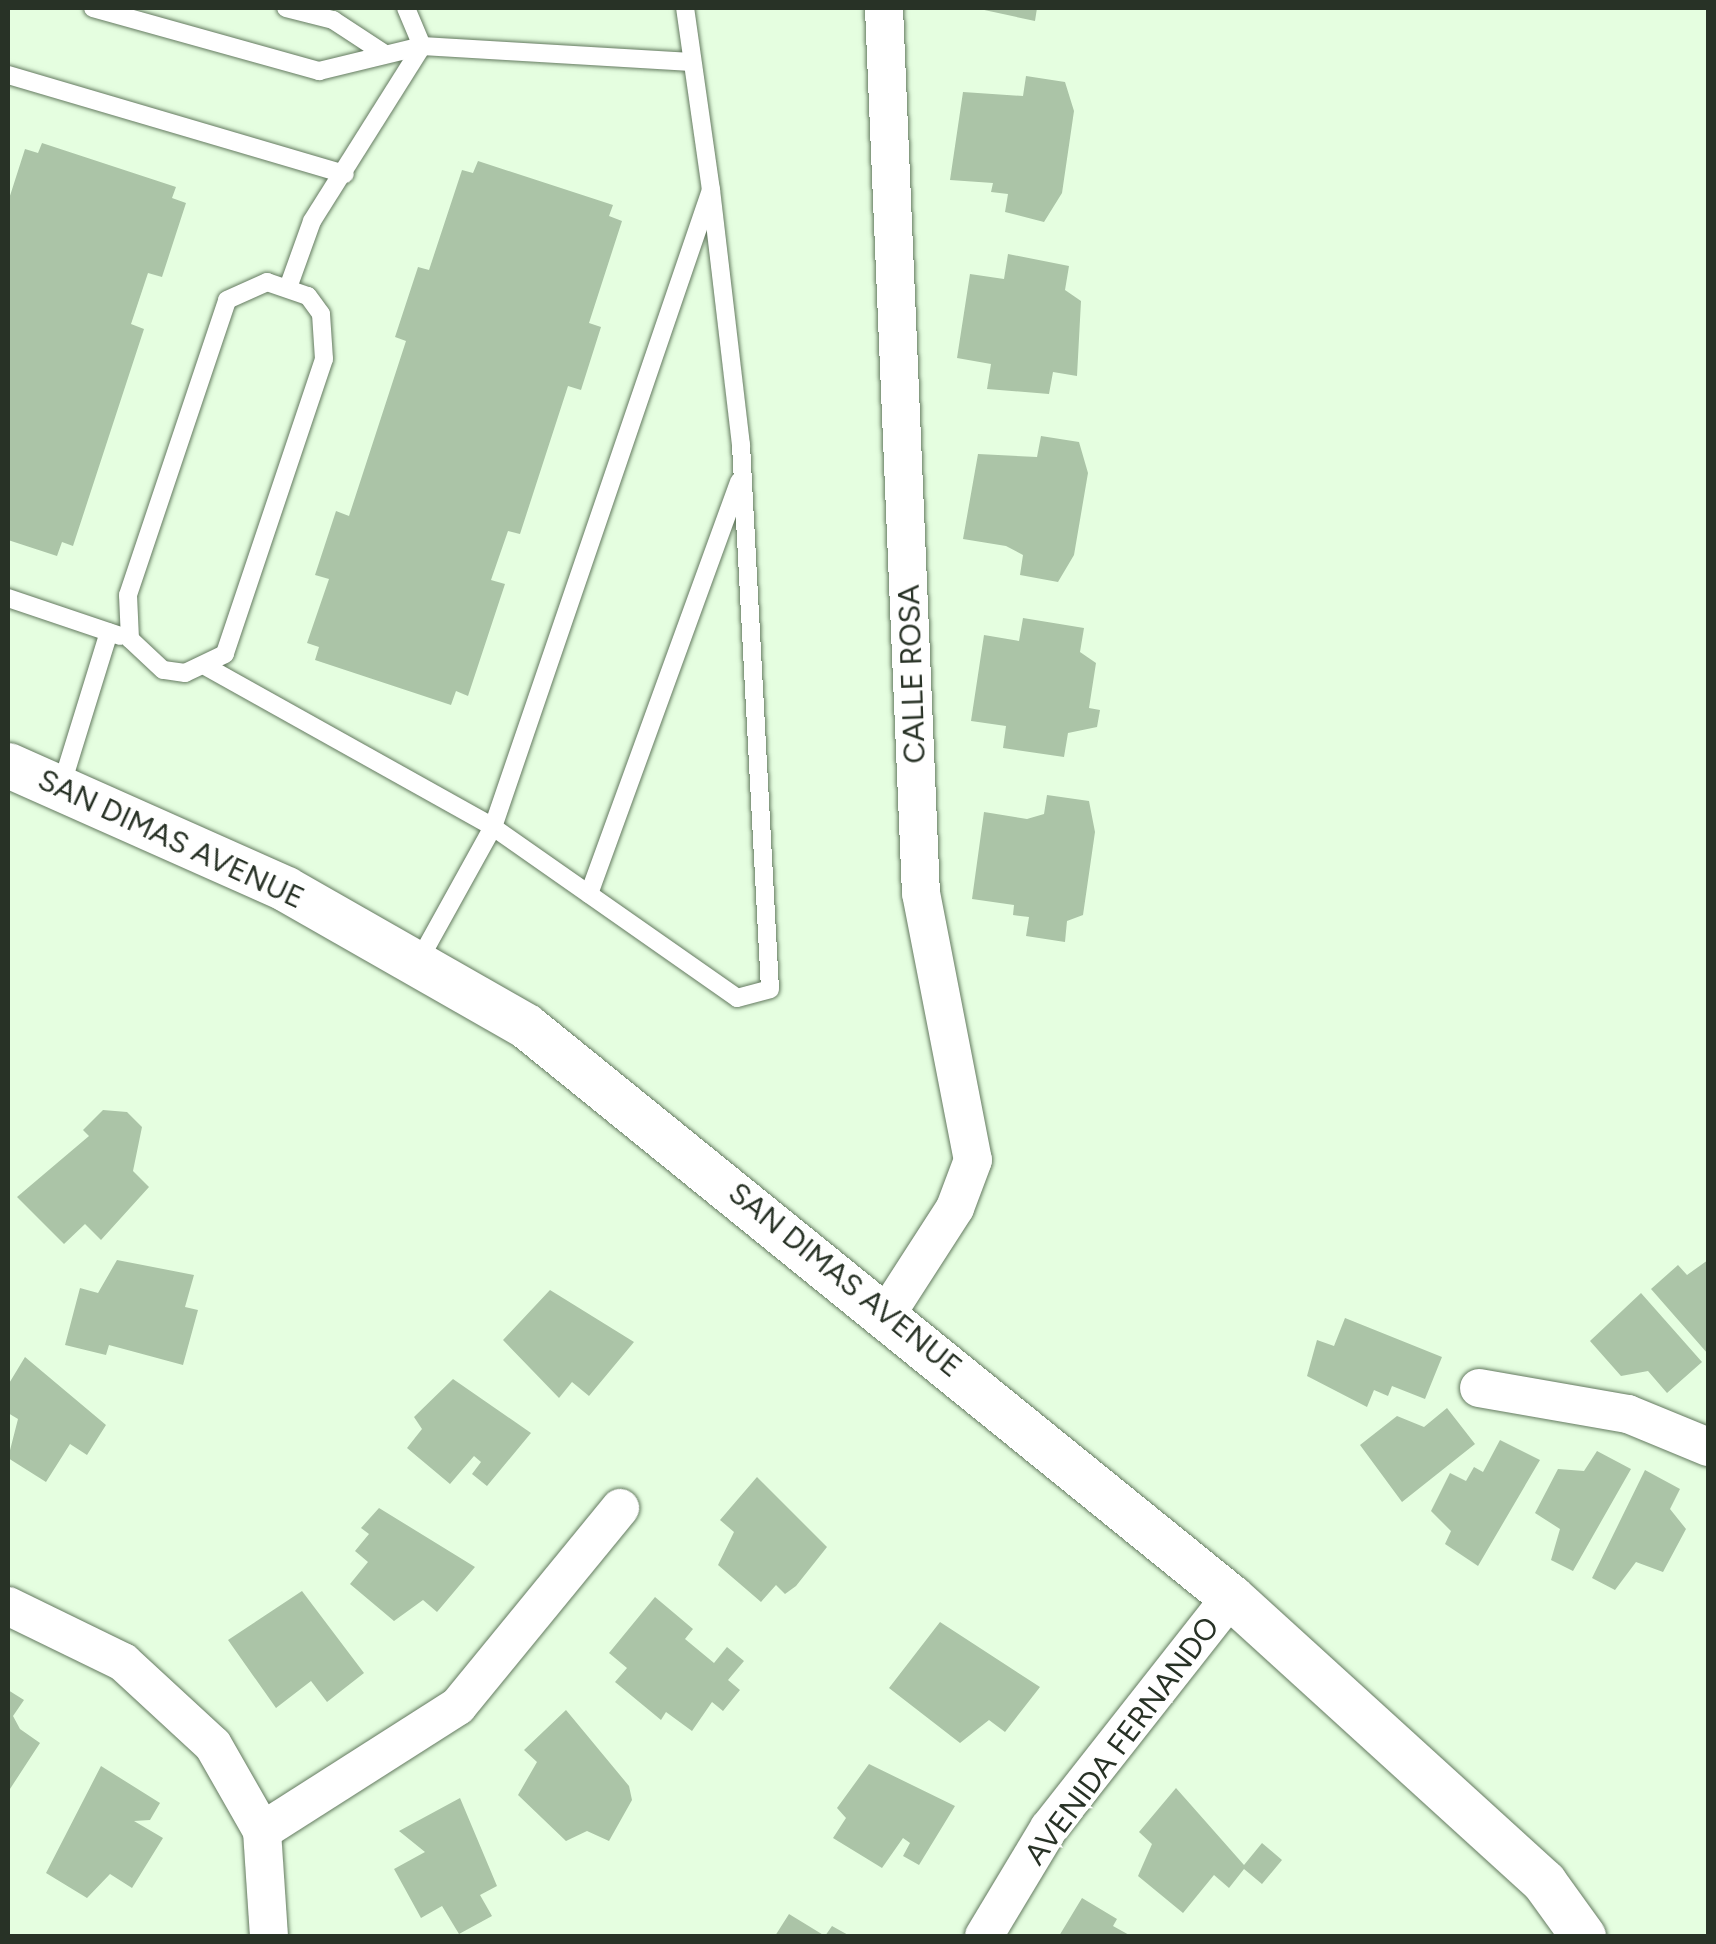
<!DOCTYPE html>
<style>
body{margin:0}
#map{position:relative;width:1716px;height:1944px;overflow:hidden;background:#e5fee0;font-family:Figtree,sans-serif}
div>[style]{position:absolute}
.building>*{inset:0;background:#abc4a7}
.roads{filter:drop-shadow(0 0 2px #647a60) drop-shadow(0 0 2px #647a60)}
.service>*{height:18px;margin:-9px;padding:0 9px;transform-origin:9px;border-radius:9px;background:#fff}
.minor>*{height:38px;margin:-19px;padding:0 19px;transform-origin:19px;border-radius:19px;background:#fff}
.tertiary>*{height:45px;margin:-22.5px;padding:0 22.5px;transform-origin:22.5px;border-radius:22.5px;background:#fff}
span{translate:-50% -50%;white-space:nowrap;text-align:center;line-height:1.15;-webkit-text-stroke:8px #fff;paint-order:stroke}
.street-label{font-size:30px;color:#283226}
.frame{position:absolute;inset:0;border:10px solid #283226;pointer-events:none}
</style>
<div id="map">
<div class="building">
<i style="clip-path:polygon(975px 8px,1037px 8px,1035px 21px)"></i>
<i style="clip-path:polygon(1026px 76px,1065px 82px,1074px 111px,1062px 193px,1044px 222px,1005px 212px,1008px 194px,991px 192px,993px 183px,950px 180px,963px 92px,1023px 96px)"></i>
<i style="clip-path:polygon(42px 143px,176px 187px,172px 198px,186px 203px,162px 277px,148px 273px,131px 324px,144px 329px,73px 546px,62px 542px,57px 556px,8px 540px,8px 202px,25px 149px,38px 153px)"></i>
<i style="clip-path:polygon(478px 161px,613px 205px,609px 216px,622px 221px,589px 323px,601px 327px,581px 390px,568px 386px,520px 534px,508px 531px,491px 580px,505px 584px,468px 696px,456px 691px,451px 705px,315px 660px,319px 647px,307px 643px,329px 579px,315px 575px,336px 511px,349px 516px,406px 341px,395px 337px,418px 267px,429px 270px,462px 170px,473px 173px)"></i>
<i style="clip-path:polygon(1008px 254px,1069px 266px,1065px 290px,1081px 301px,1077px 376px,1053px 372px,1049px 394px,987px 389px,991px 364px,957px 358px,970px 274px,1004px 279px)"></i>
<i style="clip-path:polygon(1041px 436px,1079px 442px,1088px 473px,1074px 555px,1058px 582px,1020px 575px,1023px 555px,1006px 546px,963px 539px,978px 454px,1037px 457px)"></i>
<i style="clip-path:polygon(1023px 618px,1084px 628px,1080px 652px,1096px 663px,1089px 708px,1100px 710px,1097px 727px,1068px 733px,1064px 757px,1003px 748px,1006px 726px,971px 721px,984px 635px,1019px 641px)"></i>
<i style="clip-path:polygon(1047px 795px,1089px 801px,1095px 832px,1083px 915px,1067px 921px,1065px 942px,1026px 936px,1029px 917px,1013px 915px,1014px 905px,972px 899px,984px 812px,1027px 819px,1044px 814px)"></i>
<i style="clip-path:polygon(103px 1110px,127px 1112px,142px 1127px,133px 1171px,149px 1187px,101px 1240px,85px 1224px,64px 1244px,17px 1197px,89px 1136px,83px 1130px)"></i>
<i style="clip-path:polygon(117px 1260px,194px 1275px,185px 1307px,198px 1310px,183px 1365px,109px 1345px,106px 1355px,65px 1345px,80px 1288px,98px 1293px)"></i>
<i style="clip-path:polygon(1708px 1260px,1708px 1354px,1651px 1289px,1678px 1265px,1687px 1275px)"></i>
<i style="clip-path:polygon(550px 1290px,634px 1342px,589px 1396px,572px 1382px,559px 1398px,503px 1340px)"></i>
<i style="clip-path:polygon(1641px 1293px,1702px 1362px,1667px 1393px,1648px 1371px,1621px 1376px,1590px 1341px)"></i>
<i style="clip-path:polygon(1345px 1318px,1442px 1357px,1425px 1399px,1392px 1386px,1388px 1396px,1374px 1390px,1367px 1407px,1307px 1376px,1317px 1340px,1334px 1346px)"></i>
<i style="clip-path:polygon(25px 1357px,106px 1425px,87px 1455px,70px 1444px,46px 1482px,8px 1458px,18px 1419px,8px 1413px,8px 1385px)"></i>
<i style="clip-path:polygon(453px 1379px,531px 1433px,487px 1486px,472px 1474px,481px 1462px,474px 1456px,450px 1484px,407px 1448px,422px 1429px,414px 1417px)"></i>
<i style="clip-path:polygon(1447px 1408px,1475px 1444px,1402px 1502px,1360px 1445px,1397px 1416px,1424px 1427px)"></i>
<i style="clip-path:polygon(1500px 1440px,1540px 1460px,1478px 1566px,1445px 1544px,1451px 1531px,1431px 1511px,1450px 1473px,1466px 1481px,1474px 1467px,1483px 1472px)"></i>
<i style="clip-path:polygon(1597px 1451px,1631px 1469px,1573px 1571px,1551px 1560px,1560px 1529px,1535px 1513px,1558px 1469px,1584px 1471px)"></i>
<i style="clip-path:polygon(1645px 1470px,1680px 1489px,1670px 1509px,1686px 1529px,1663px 1572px,1636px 1562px,1615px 1590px,1592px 1578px)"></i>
<i style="clip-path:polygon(757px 1477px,827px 1547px,796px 1586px,785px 1594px,776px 1585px,761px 1602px,718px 1565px,734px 1532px,720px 1520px)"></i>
<i style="clip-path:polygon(379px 1508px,475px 1567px,437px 1612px,423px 1600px,394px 1621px,350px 1584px,368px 1562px,355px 1551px,369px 1534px,361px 1528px)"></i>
<i style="clip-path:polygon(302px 1591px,364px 1673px,327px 1702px,311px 1681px,276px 1708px,228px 1640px)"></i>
<i style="clip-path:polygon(655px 1597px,693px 1629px,685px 1639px,714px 1663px,727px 1647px,744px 1661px,728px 1680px,740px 1690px,723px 1711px,712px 1702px,692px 1731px,666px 1712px,661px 1720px,615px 1682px,627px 1668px,609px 1653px)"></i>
<i style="clip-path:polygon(940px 1622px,1040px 1687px,1005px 1732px,989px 1720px,960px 1743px,889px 1688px)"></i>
<i style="clip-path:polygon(8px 1690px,24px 1700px,13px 1716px,20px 1729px,40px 1743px,8px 1792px)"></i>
<i style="clip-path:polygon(566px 1710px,629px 1786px,632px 1800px,609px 1841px,587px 1831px,566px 1841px,518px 1795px,537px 1762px,524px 1750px)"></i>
<i style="clip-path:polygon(869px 1764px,955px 1806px,919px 1865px,903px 1856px,910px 1843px,903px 1838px,882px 1868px,833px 1838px,846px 1818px,837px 1808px)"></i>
<i style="clip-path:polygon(101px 1766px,160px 1803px,150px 1820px,134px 1821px,163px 1838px,132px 1888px,110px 1874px,87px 1898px,46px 1873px)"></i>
<i style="clip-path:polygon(1176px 1788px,1244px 1865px,1262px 1843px,1282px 1860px,1262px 1884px,1244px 1869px,1229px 1888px,1214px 1875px,1183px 1913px,1138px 1876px,1152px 1844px,1139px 1832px)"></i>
<i style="clip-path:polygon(460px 1798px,497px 1886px,480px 1895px,492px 1916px,459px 1934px,442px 1906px,421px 1918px,394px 1869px,425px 1852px,399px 1831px)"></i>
<i style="clip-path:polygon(1082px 1898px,1117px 1919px,1113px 1926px,1131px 1936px,1059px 1936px)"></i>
<i style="clip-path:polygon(789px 1914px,825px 1936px,832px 1926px,850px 1936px,775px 1936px)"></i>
</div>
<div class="roads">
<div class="service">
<i style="left:93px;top:8px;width:235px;rotate:15.6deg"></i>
<i style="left:319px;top:71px;width:106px;rotate:-13.6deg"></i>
<i style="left:422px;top:46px;width:270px;rotate:3.4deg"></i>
<i style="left:286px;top:8px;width:49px;rotate:14.3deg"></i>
<i style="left:333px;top:20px;width:62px;rotate:33.2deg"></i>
<i style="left:406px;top:8px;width:41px;rotate:67.2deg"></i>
<i style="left:8px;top:75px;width:351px;rotate:16.4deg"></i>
<i style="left:267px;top:282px;width:43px;rotate:18.9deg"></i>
<i style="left:308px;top:296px;width:22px;rotate:54deg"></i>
<i style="left:321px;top:314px;width:45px;rotate:86.2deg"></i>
<i style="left:324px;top:359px;width:311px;rotate:108.6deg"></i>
<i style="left:225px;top:654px;width:44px;rotate:154.6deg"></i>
<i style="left:185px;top:673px;width:22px;rotate:-172deg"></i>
<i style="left:163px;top:670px;width:45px;rotate:-136.8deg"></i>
<i style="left:130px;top:639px;width:44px;rotate:-92.6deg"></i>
<i style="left:128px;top:595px;width:311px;rotate:-71.4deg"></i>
<i style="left:227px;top:300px;width:44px;rotate:-24.2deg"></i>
<i style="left:289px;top:285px;width:68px;rotate:-70.2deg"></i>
<i style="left:312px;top:221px;width:207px;rotate:-57.8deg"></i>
<i style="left:8px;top:598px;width:118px;rotate:18.7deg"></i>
<i style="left:207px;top:667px;width:328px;rotate:29.2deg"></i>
<i style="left:493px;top:827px;width:298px;rotate:35deg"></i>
<i style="left:737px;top:998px;width:34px;rotate:-15deg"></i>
<i style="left:770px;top:989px;width:545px;rotate:-93.05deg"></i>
<i style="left:741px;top:445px;width:257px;rotate:-96.7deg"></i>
<i style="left:61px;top:787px;width:162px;rotate:-72.8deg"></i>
<i style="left:589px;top:894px;width:439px;rotate:-70deg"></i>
<i style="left:417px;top:964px;width:157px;rotate:-61deg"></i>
<i style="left:493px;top:827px;width:673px;rotate:-71.11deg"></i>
<i style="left:711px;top:190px;width:184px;rotate:-98.1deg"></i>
</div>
<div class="minor">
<i style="left:884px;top:8px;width:886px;rotate:87.61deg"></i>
<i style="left:921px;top:893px;width:272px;rotate:79deg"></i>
<i style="left:973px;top:1160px;width:51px;rotate:110.6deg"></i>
<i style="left:955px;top:1208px;width:124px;rotate:122.8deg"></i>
<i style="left:1479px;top:1388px;width:151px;rotate:9.9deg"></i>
<i style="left:1628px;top:1414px;width:87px;rotate:22.4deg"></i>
<i style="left:8px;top:1606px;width:128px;rotate:26deg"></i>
<i style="left:123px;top:1662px;width:122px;rotate:42.7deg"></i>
<i style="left:213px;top:1745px;width:99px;rotate:60.3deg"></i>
<i style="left:262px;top:1831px;width:105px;rotate:86.2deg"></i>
<i style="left:262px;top:1831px;width:232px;rotate:-32.5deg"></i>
<i style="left:458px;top:1706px;width:256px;rotate:-50.7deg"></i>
<i style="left:984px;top:1936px;width:126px;rotate:-59deg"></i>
<i style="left:1049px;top:1828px;width:294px;rotate:-51.8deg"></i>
</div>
<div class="tertiary">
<i style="left:8px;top:765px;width:304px;rotate:24deg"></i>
<i style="left:286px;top:889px;width:276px;rotate:29.7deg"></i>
<i style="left:526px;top:1026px;width:907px;rotate:39.01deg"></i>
<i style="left:1231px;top:1597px;width:423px;rotate:42.3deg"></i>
<i style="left:1544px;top:1882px;width:67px;rotate:54.2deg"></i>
</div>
</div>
<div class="street-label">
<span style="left:912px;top:674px;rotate:-92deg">CALLE ROSA</span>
<span style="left:171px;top:839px;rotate:25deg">SAN DIMAS AVENUE</span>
<span style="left:845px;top:1280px;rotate:39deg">SAN DIMAS AVENUE</span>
<span style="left:1122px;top:1741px;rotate:-53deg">AVENIDA FERNANDO</span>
</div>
<div class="frame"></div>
</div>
